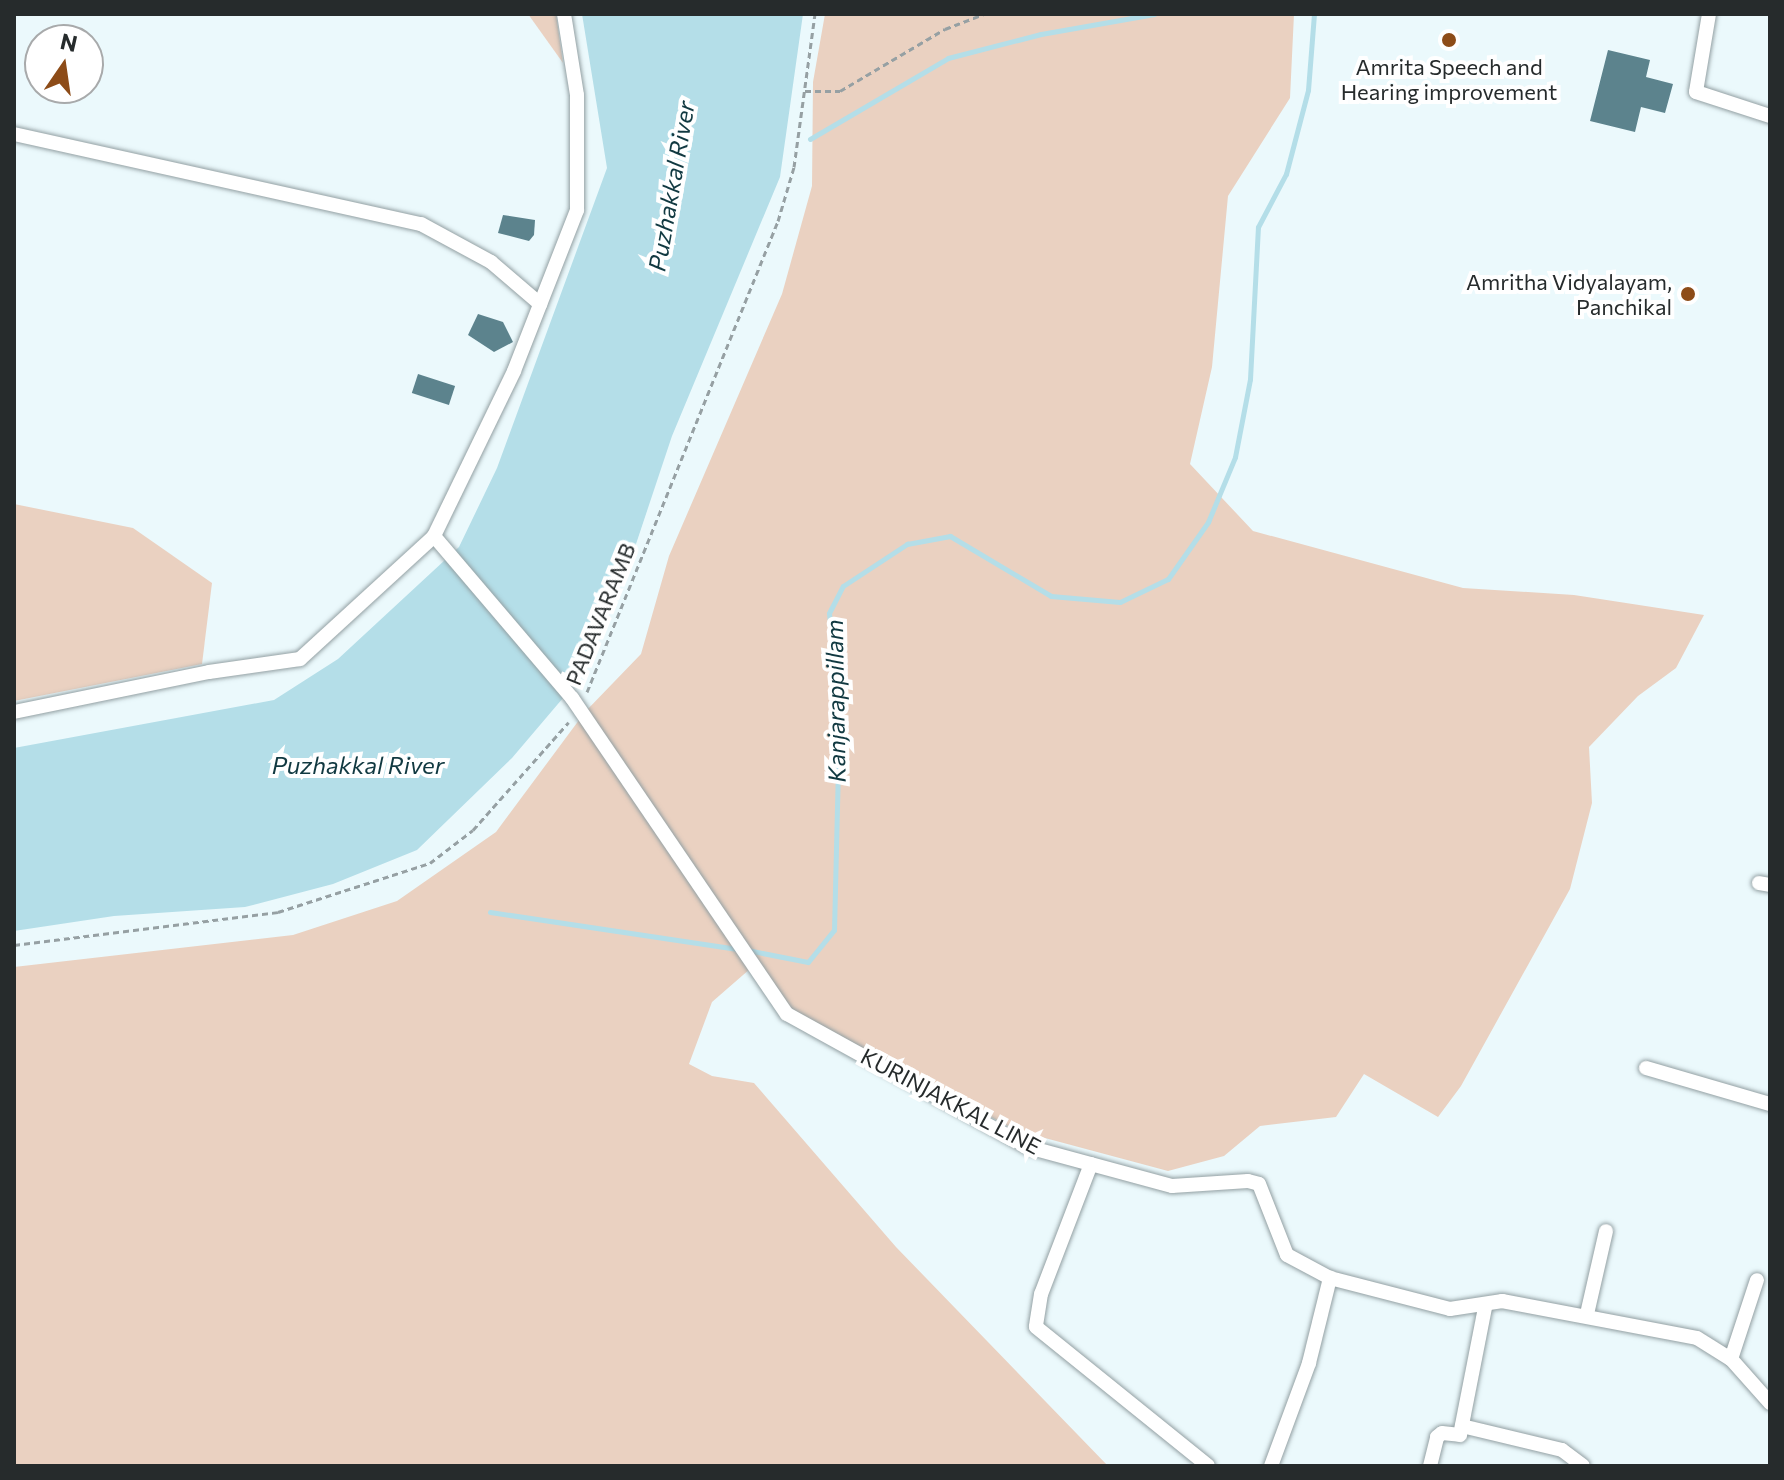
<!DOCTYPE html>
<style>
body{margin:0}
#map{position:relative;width:1784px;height:1480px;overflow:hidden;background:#ebf9fc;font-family:Commissioner,sans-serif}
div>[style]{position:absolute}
.green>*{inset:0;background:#ead1c1}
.water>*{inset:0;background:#b4dee8}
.stream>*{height:5px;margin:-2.5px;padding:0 2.5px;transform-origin:2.5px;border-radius:2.5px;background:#b4dee8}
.building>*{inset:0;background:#5c838d;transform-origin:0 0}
.path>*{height:3px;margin-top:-1.5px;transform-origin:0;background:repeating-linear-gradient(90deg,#96a0a3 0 6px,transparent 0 10px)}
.roads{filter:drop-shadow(0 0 2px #93a0a3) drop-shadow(0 0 2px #93a0a3)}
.street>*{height:14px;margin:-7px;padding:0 7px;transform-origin:7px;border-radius:7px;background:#fff}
.dots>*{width:22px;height:22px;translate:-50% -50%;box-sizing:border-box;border:4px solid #fff;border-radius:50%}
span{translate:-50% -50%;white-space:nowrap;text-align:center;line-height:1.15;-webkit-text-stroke:8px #fff;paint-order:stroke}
.poi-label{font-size:22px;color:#262b2c}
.right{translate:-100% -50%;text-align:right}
.street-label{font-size:22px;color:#262b2c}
.water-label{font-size:24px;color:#113941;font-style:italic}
.frame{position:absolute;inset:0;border:16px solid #262b2c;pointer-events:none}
.north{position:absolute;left:24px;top:24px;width:80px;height:80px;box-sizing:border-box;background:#fff;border:2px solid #a8aaab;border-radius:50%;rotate:13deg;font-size:22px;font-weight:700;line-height:32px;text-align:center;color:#262b2c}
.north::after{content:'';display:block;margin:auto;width:28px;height:36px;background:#8d4c18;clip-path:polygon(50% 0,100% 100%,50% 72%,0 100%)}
</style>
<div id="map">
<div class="green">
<i style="clip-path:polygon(528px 14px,556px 14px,563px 63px)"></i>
<i style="clip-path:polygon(825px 14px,1294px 14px,1290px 98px,1228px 196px,1212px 367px,1190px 464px,1253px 531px,1463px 588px,1574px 595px,1704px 615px,1676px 668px,1638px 696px,1589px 747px,1592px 803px,1570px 889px,1461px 1086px,1438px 1117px,1364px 1074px,1336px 1117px,1260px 1126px,1224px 1156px,1168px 1171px,1015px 1130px,787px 1007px,758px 962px,712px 1002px,689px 1064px,712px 1076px,754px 1083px,896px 1247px,1108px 1466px,14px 1466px,14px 967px,293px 935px,397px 901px,496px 832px,585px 712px,641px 654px,669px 556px,782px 294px,812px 186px,813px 82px)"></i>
<i style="clip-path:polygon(14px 504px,133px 528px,212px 583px,202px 664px,14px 701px)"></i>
</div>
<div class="water">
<i style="clip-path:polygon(582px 14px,803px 14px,780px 177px,672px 436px,628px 568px,563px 698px,512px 758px,417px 850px,333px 884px,245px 907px,114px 916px,14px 931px,14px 748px,274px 700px,338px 659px,459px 547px,497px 468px,607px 168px)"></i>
</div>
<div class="stream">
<i style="left:810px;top:139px;width:160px;rotate:-30.4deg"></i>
<i style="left:948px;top:58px;width:96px;rotate:-14.5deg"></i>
<i style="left:1041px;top:34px;width:115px;rotate:-10deg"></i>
<i style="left:490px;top:912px;width:250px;rotate:8.5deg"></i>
<i style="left:747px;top:950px;width:62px;rotate:11.1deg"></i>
<i style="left:808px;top:962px;width:41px;rotate:-50.9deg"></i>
<i style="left:834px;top:930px;width:201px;rotate:-88.6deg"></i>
<i style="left:839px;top:729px;width:116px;rotate:-94.9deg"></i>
<i style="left:829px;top:613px;width:30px;rotate:-63deg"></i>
<i style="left:843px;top:586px;width:77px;rotate:-33.3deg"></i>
<i style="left:907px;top:544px;width:44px;rotate:-10.5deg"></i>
<i style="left:950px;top:536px;width:117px;rotate:30.7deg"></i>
<i style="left:1051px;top:596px;width:69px;rotate:5deg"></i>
<i style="left:1120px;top:602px;width:53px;rotate:-25.6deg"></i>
<i style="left:1168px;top:579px;width:70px;rotate:-54.9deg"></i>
<i style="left:1208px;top:522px;width:70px;rotate:-67.4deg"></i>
<i style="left:1235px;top:457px;width:79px;rotate:-79.1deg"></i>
<i style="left:1250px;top:379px;width:152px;rotate:-87deg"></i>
<i style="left:1258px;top:227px;width:60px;rotate:-62.2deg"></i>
<i style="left:1286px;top:174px;width:87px;rotate:-75.3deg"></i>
<i style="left:1308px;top:90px;width:76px;rotate:-85.5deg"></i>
</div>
<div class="building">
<i style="clip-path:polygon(1608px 50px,1650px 60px,1646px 77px,1673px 84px,1665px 113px,1641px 107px,1635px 132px,1590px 121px)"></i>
<i style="clip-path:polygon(503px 215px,535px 220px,534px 235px,529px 241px,498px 233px)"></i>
<i style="clip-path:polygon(478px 314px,503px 322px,513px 342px,494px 352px,468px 335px)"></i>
<i style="left:418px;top:374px;width:39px;height:20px;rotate:18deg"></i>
</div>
<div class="path">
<i style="left:805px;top:91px;width:35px"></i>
<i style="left:840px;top:91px;width:122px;rotate:-30.6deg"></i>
<i style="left:945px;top:29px;width:42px;rotate:-21deg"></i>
<i style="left:587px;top:692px;width:508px;rotate:-67.93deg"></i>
<i style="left:778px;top:221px;width:56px;rotate:-73.5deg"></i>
<i style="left:794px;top:167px;width:154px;rotate:-82.2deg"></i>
<i style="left:14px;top:945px;width:266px;rotate:-7.1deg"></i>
<i style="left:278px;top:912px;width:160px;rotate:-17.9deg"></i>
<i style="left:430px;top:863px;width:54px;rotate:-37.5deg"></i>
<i style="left:473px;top:830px;width:144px;rotate:-48.4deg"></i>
</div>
<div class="roads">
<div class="street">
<i style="left:1709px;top:14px;width:79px;rotate:99.5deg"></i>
<i style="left:1696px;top:92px;width:78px;rotate:18deg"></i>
<i style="left:14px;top:134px;width:417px;rotate:12.5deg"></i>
<i style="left:421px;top:224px;width:80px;rotate:28.5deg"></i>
<i style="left:491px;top:262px;width:65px;rotate:40.6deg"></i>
<i style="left:434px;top:536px;width:213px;rotate:49.6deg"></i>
<i style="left:572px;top:698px;width:382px;rotate:55.8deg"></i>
<i style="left:787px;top:1014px;width:275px;rotate:28.9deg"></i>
<i style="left:1028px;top:1147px;width:149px;rotate:15.2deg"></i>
<i style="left:1172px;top:1186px;width:76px;rotate:-3.8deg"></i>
<i style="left:1248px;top:1181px;width:11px;rotate:15deg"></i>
<i style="left:1259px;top:1184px;width:76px;rotate:68.5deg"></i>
<i style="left:1287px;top:1255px;width:49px;rotate:28.1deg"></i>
<i style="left:1330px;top:1278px;width:124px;rotate:14.5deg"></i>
<i style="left:1450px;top:1309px;width:53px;rotate:-8.7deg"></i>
<i style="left:1502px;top:1301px;width:198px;rotate:10.7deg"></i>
<i style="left:1697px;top:1338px;width:40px;rotate:32deg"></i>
<i style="left:1731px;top:1359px;width:59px;rotate:48.4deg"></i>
<i style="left:14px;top:712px;width:199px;rotate:-11.6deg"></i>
<i style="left:209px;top:672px;width:92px;rotate:-8.1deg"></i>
<i style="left:300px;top:659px;width:182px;rotate:-42.5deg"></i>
<i style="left:434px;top:536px;width:183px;rotate:-64.1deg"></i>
<i style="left:514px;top:371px;width:173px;rotate:-68.6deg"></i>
<i style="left:577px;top:210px;width:115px;rotate:-90deg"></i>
<i style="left:577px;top:95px;width:82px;rotate:-99.1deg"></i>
<i style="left:1759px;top:883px;width:11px;rotate:10deg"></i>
<i style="left:1646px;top:1068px;width:129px;rotate:16.2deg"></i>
<i style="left:1091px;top:1164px;width:139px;rotate:111deg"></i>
<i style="left:1041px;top:1294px;width:33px;rotate:99deg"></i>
<i style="left:1036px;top:1327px;width:221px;rotate:38.9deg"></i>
<i style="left:1587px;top:1314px;width:85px;rotate:-77.1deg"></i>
<i style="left:1731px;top:1359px;width:83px;rotate:-71.8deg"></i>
<i style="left:1462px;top:1426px;width:103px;rotate:13.5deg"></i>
<i style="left:1562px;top:1450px;width:26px;rotate:37deg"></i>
<i style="left:1271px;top:1466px;width:110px;rotate:-69.7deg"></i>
<i style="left:1309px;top:1363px;width:88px;rotate:-76.1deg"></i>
<i style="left:1430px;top:1466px;width:30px;rotate:-76deg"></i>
<i style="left:1437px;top:1437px;width:6px;rotate:-39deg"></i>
<i style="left:1442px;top:1433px;width:18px;rotate:6deg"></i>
<i style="left:1460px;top:1435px;width:130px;rotate:-78.9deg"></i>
</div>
</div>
<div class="dots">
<i style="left:1449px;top:40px;background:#8d4c18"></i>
<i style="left:1688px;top:294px;background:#8d4c18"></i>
</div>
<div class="poi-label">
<span style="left:1449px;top:79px">Amrita Speech and<br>Hearing improvement</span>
<span class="right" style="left:1672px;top:294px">Amritha Vidyalayam,<br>Panchikal</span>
</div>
<div class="street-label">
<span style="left:600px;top:614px;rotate:-68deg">PADAVARAMB</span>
<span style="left:951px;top:1101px;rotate:28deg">KURINJAKKAL LINE</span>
</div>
<div class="water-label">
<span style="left:671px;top:186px;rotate:-80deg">Puzhakkal River</span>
<span style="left:835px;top:701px;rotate:-91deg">Kanjarappillam</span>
<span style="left:358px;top:765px">Puzhakkal River</span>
</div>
<div class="frame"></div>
<div class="north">N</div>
</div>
